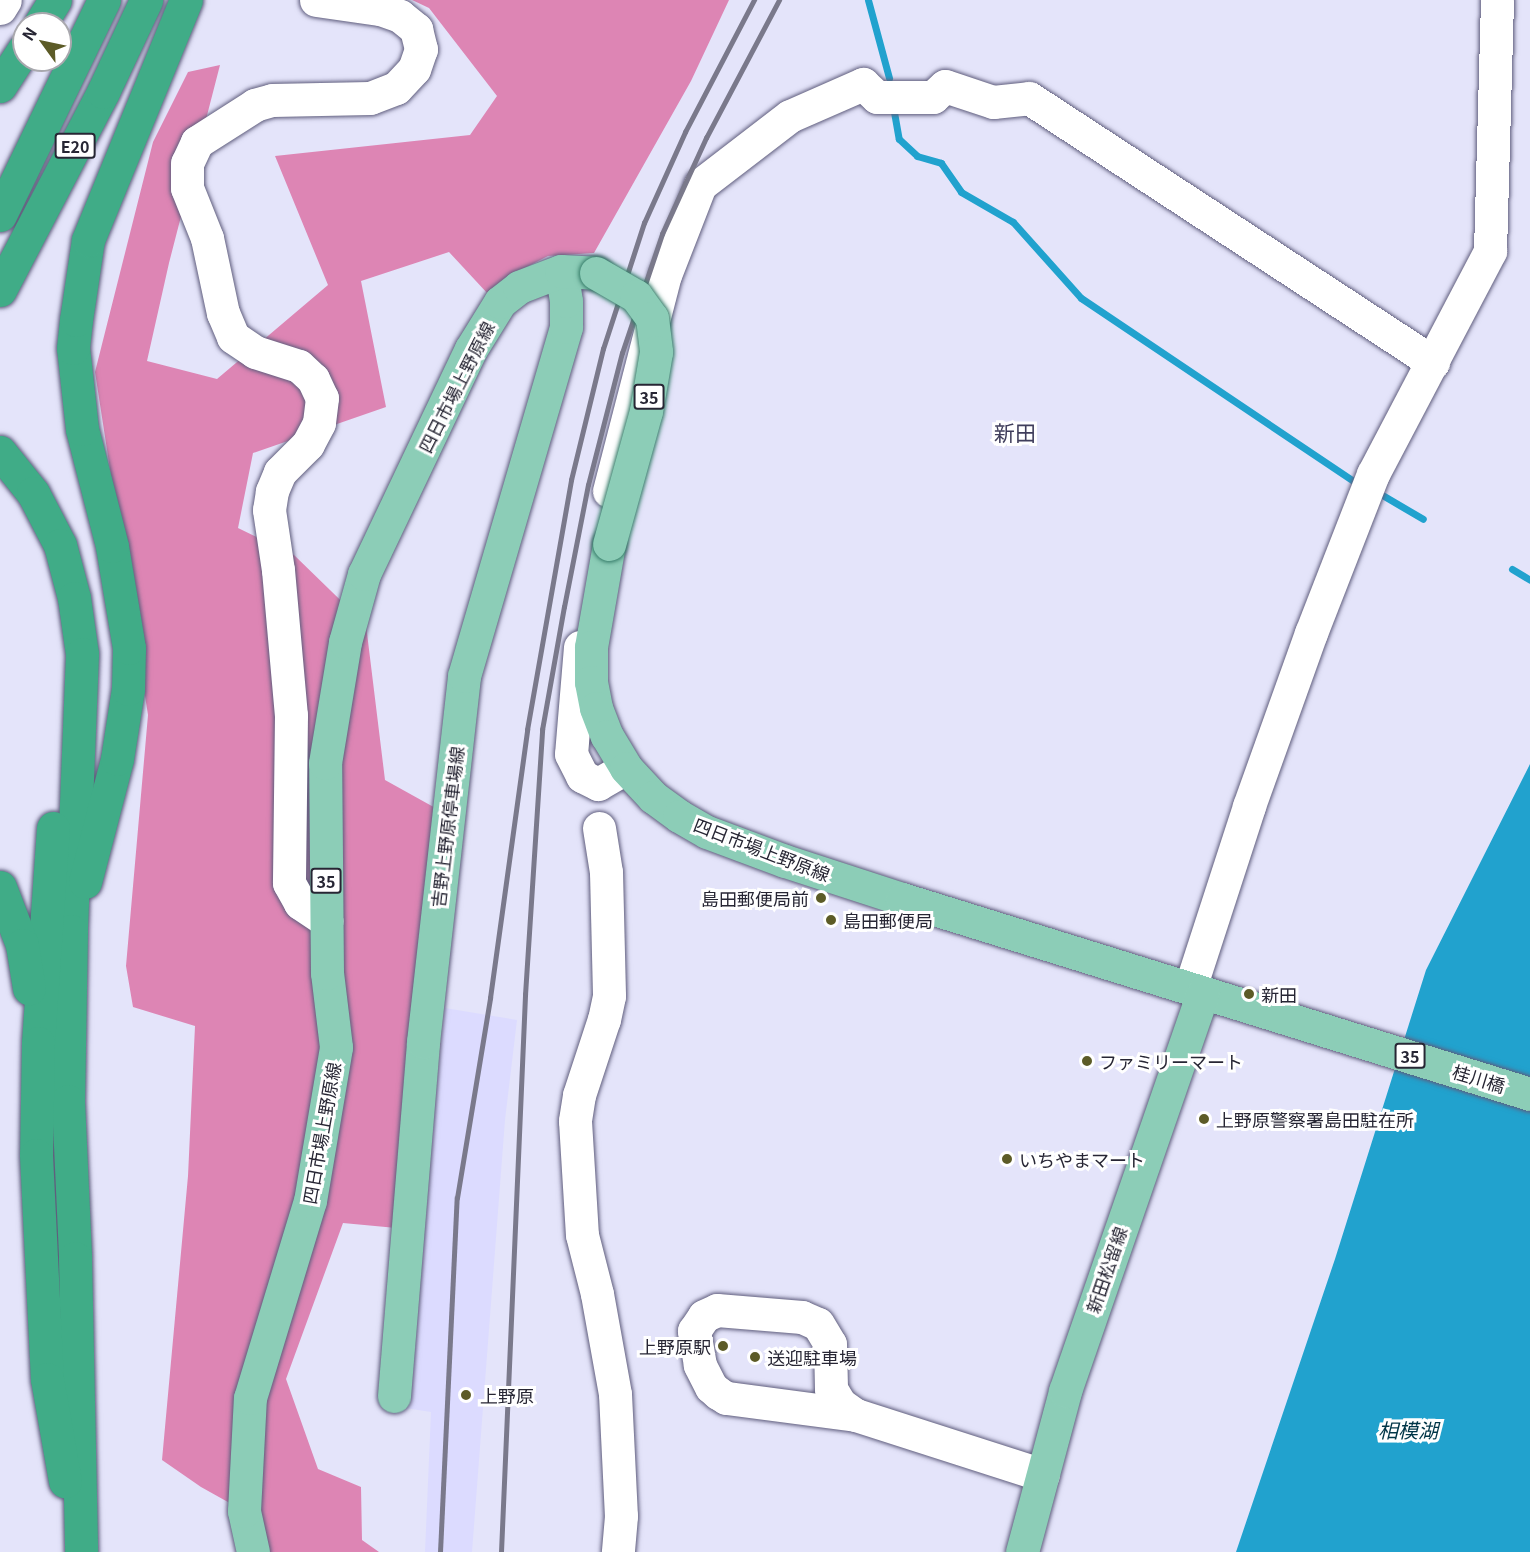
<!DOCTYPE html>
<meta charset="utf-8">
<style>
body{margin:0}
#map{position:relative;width:1530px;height:1552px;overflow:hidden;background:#e4e4fa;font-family:Georgia,"Noto Sans JP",serif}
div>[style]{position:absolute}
.built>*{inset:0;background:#dcdbff}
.forest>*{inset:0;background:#dd85b4}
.water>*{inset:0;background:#21a2ce}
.stream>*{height:7px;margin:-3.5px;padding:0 3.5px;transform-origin:3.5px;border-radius:3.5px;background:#21a2ce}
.roads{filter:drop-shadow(0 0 2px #5f5d7d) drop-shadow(0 0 2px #5f5d7d)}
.minor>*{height:33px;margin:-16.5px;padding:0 16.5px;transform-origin:16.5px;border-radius:16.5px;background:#fff}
.major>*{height:33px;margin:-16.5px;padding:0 16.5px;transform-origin:16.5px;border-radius:16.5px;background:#8ccdb7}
.highway>*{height:33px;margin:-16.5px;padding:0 16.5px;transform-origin:16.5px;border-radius:16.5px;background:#40ac87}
.rail>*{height:4.5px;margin:-2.25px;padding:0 2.25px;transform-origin:2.25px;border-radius:2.25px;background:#7a798b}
.bridges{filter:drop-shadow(0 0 2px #377d6a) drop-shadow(0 0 2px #377d6a)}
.major-bridge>*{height:33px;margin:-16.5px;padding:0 16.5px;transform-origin:16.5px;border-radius:16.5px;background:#8ccdb7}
.dots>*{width:16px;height:16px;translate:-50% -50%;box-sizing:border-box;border:3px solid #fff;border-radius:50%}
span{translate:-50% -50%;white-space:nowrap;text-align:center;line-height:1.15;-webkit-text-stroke:6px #fff;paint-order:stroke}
.shield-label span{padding:2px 4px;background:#fff;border:2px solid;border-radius:4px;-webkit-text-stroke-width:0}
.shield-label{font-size:16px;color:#272634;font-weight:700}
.street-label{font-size:18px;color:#272634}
.poi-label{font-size:18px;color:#272634}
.right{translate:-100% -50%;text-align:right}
.left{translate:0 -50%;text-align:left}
.water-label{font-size:20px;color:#003547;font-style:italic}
.quarter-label{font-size:21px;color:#3f3d5b}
.north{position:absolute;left:12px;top:12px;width:60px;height:60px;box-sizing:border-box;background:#fff;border:2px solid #a9a8ae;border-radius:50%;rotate:303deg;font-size:16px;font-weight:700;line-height:24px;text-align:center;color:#272634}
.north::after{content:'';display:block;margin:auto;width:21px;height:27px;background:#5c5b27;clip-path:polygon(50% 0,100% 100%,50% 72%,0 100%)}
</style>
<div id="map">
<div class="built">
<i style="clip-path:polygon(445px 1008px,517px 1020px,505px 1120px,472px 1552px,425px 1552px,431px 1412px,405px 1408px,407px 1365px)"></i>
</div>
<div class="forest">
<i style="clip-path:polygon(412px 0,729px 0,691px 81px,594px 253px,548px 256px,513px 274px,488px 294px,449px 252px,361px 281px,386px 407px,253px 453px,238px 528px,294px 555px,366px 625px,385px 780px,448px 815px,407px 1229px,343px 1223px,286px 1379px,318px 1469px,361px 1487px,362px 1540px,379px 1552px,253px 1552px,244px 1511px,201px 1487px,162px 1460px,188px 1176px,195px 1026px,133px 1007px,126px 966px,148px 715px,95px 372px,153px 142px,188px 72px,220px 65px,169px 263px,147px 361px,217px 379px,328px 285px,275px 156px,470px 135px,497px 96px,429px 8px)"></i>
</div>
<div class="water">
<i style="clip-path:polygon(1530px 764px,1530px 1552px,1236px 1552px,1335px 1259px,1426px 970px)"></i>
</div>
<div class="stream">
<i style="left:868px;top:0;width:81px;rotate:74.9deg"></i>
<i style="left:894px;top:112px;width:27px;rotate:80deg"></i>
<i style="left:899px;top:139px;width:25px;rotate:43deg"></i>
<i style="left:917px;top:156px;width:25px;rotate:16deg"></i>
<i style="left:941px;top:163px;width:35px;rotate:55deg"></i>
<i style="left:961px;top:192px;width:60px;rotate:30deg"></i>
<i style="left:1013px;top:222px;width:102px;rotate:48.2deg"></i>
<i style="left:1081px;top:298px;width:328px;rotate:33.9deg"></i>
<i style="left:1384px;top:496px;width:45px;rotate:30.5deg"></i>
<i style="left:1512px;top:569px;width:21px;rotate:31deg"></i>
</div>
<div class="roads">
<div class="minor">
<i style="left:316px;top:0;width:65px;rotate:8deg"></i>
<i style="left:380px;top:9px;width:21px;rotate:19deg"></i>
<i style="left:400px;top:16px;width:21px;rotate:39deg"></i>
<i style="left:416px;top:29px;width:21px;rotate:76deg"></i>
<i style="left:421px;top:49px;width:21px;rotate:109deg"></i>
<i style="left:414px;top:69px;width:26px;rotate:133deg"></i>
<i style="left:396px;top:88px;width:28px;rotate:159deg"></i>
<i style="left:370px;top:98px;width:98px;rotate:178.8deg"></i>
<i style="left:272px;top:100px;width:18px;rotate:164deg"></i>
<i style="left:255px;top:105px;width:69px;rotate:147.5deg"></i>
<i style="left:197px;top:142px;width:23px;rotate:115deg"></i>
<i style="left:187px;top:163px;width:25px;rotate:90deg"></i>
<i style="left:187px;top:188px;width:54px;rotate:68.2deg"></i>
<i style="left:207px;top:238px;width:77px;rotate:78deg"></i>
<i style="left:223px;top:313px;width:26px;rotate:67deg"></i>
<i style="left:233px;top:337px;width:27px;rotate:34deg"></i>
<i style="left:255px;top:352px;width:46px;rotate:17.7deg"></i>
<i style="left:299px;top:366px;width:19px;rotate:43deg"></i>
<i style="left:313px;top:379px;width:21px;rotate:65deg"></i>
<i style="left:322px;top:398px;width:25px;rotate:97deg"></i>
<i style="left:319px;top:423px;width:24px;rotate:118deg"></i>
<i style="left:308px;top:444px;width:40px;rotate:135deg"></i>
<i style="left:280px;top:472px;width:21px;rotate:113deg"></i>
<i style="left:272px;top:491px;width:19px;rotate:99deg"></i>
<i style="left:269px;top:510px;width:61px;rotate:81.5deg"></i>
<i style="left:278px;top:570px;width:146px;rotate:84.9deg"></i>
<i style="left:291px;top:715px;width:168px;rotate:90.7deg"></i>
<i style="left:289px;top:883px;width:23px;rotate:61deg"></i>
<i style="left:300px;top:903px;width:32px;rotate:34deg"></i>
<i style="left:0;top:8px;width:9px;rotate:-58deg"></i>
<i style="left:609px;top:491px;width:223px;rotate:-75.5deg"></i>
<i style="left:665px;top:275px;width:97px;rotate:-68.7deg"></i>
<i style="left:700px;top:185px;width:113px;rotate:-37.5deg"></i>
<i style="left:790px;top:116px;width:80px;rotate:-23.7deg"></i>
<i style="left:863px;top:84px;width:19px;rotate:43deg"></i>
<i style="left:877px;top:97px;width:56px"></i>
<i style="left:933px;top:97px;width:16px;rotate:-43deg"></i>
<i style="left:945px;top:86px;width:51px;rotate:18.4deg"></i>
<i style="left:993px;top:102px;width:36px;rotate:-6deg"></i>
<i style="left:1029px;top:98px;width:483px;rotate:33.2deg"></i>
<i style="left:580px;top:647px;width:107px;rotate:94.8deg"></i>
<i style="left:571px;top:754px;width:25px;rotate:63deg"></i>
<i style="left:582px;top:776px;width:18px;rotate:27deg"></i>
<i style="left:598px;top:784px;width:32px;rotate:-30deg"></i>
<i style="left:599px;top:828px;width:45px;rotate:81deg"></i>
<i style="left:606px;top:872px;width:124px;rotate:88.6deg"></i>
<i style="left:609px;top:996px;width:24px;rotate:102deg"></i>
<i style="left:604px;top:1019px;width:80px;rotate:108.2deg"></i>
<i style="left:579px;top:1095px;width:26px;rotate:99deg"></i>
<i style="left:575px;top:1121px;width:114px;rotate:86.5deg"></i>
<i style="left:582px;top:1235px;width:61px;rotate:75.7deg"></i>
<i style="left:597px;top:1294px;width:102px;rotate:79.8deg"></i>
<i style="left:615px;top:1394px;width:122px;rotate:87.2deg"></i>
<i style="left:621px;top:1516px;width:36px;rotate:95deg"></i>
<i style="left:1190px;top:988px;width:191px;rotate:-72deg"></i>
<i style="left:1249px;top:806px;width:184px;rotate:-70.3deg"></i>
<i style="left:1311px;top:633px;width:171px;rotate:-68.7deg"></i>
<i style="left:1373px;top:474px;width:252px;rotate:-62.3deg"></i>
<i style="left:1490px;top:251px;width:251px;rotate:-88.4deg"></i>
<i style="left:717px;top:1310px;width:85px;rotate:4.7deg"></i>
<i style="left:802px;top:1317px;width:17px;rotate:24deg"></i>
<i style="left:818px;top:1324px;width:23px;rotate:59deg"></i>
<i style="left:830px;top:1344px;width:45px;rotate:88.7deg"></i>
<i style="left:831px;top:1389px;width:17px;rotate:59deg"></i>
<i style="left:840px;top:1404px;width:19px;rotate:35deg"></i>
<i style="left:856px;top:1415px;width:131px;rotate:-172.5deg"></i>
<i style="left:726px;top:1398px;width:9px;rotate:-148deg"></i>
<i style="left:718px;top:1393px;width:9px;rotate:-139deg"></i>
<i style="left:711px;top:1387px;width:25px;rotate:-117deg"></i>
<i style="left:700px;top:1365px;width:35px;rotate:-100deg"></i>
<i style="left:694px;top:1331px;width:18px;rotate:-56deg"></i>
<i style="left:704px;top:1316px;width:14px;rotate:-25deg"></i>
<i style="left:856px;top:1415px;width:196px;rotate:17.8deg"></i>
</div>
<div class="major">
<i style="left:609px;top:544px;width:105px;rotate:99.9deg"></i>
<i style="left:591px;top:647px;width:35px;rotate:90deg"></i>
<i style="left:591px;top:682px;width:26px;rotate:79deg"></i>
<i style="left:596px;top:708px;width:30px;rotate:69deg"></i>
<i style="left:607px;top:736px;width:37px;rotate:59deg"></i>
<i style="left:626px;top:768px;width:40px;rotate:47deg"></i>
<i style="left:653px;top:797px;width:32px;rotate:36deg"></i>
<i style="left:679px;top:816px;width:32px;rotate:30deg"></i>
<i style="left:707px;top:832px;width:83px;rotate:20.4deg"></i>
<i style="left:785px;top:861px;width:123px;rotate:18deg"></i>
<i style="left:902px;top:899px;width:658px;rotate:17.25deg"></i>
<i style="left:394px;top:1396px;width:355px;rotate:-85.3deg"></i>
<i style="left:423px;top:1042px;width:368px;rotate:-83.6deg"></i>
<i style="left:464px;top:676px;width:364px;rotate:-73.7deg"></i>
<i style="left:566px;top:327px;width:26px;rotate:-90deg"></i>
<i style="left:566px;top:301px;width:30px;rotate:-99deg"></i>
<i style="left:253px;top:1552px;width:42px;rotate:-102.4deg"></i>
<i style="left:244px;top:1511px;width:113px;rotate:-87deg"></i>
<i style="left:250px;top:1398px;width:206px;rotate:-73.1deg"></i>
<i style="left:310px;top:1201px;width:156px;rotate:-80.4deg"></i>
<i style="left:336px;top:1047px;width:75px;rotate:-96.9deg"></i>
<i style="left:327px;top:973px;width:210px;rotate:-90.5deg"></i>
<i style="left:325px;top:763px;width:123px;rotate:-80.6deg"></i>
<i style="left:345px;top:642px;width:71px;rotate:-74.4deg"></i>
<i style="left:364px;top:574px;width:249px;rotate:-64.6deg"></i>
<i style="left:471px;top:349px;width:55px;rotate:-58.3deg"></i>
<i style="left:500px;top:302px;width:24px;rotate:-38deg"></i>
<i style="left:519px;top:287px;width:45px;rotate:-20.9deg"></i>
<i style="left:561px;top:271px;width:35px;rotate:3deg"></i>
<i style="left:1022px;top:1552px;width:167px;rotate:-75deg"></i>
<i style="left:1065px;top:1391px;width:421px;rotate:-70.9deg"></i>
</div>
<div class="highway">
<i style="left:40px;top:24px;width:28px;rotate:-58deg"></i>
<i style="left:0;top:86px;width:44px;rotate:-57deg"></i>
<i style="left:0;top:215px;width:239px;rotate:-64.2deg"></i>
<i style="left:0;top:290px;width:223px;rotate:-62.5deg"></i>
<i style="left:103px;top:92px;width:102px;rotate:-64.9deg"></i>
<i style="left:0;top:452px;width:53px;rotate:51.2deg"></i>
<i style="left:33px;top:493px;width:59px;rotate:62.6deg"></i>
<i style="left:60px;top:545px;width:55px;rotate:75.2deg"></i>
<i style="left:74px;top:598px;width:57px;rotate:81.9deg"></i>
<i style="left:82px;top:654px;width:277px;rotate:92.3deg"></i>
<i style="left:71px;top:931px;width:170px;rotate:91deg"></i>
<i style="left:68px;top:1101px;width:157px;rotate:87.4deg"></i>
<i style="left:75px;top:1258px;width:294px;rotate:88.8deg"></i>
<i style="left:53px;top:828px;width:216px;rotate:94deg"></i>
<i style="left:38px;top:1043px;width:112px;rotate:91deg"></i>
<i style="left:36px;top:1155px;width:224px;rotate:87.2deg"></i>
<i style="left:47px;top:1379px;width:104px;rotate:80deg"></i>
<i style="left:85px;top:882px;width:127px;rotate:-75.4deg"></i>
<i style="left:117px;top:759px;width:71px;rotate:-81.1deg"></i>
<i style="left:128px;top:689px;width:41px;rotate:-88.6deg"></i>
<i style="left:129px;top:648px;width:103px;rotate:-99.5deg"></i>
<i style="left:112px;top:546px;width:121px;rotate:-104.4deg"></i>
<i style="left:82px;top:429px;width:81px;rotate:-96.3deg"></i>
<i style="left:73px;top:348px;width:28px;rotate:-84deg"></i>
<i style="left:76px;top:320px;width:81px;rotate:-81.5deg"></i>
<i style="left:88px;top:240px;width:259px;rotate:-67.8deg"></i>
<i style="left:0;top:887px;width:62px;rotate:69.2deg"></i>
<i style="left:22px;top:945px;width:44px;rotate:80.8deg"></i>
</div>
</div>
<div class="rail">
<i style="left:440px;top:1552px;width:354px;rotate:-87.3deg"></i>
<i style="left:457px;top:1198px;width:203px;rotate:-80.6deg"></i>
<i style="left:490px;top:998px;width:271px;rotate:-82.1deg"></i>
<i style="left:527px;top:730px;width:254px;rotate:-80deg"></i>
<i style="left:571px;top:480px;width:135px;rotate:-76.3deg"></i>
<i style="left:603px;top:349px;width:133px;rotate:-72deg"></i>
<i style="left:644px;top:223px;width:100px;rotate:-65.7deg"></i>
<i style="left:685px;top:132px;width:149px;rotate:-62.4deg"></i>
<i style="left:501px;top:1552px;width:558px;rotate:-87.53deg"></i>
<i style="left:525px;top:995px;width:266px;rotate:-86.3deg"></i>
<i style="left:542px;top:730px;width:125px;rotate:-79.9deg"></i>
<i style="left:564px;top:607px;width:124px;rotate:-78.9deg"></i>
<i style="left:588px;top:485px;width:136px;rotate:-75.6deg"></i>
<i style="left:622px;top:353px;width:126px;rotate:-71.4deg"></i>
<i style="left:662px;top:234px;width:106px;rotate:-65.4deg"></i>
<i style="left:706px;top:138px;width:156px;rotate:-62.1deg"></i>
</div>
<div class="bridges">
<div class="major-bridge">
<i style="left:596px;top:273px;width:46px;rotate:29.9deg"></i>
<i style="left:636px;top:296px;width:27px;rotate:54deg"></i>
<i style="left:652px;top:318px;width:34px;rotate:83deg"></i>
<i style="left:656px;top:352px;width:60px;rotate:99.6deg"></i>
<i style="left:646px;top:411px;width:138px;rotate:105.5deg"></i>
</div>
</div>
<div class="dots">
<i style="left:821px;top:898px;background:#5c5b27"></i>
<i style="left:831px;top:920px;background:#5c5b27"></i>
<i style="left:1249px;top:994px;background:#5c5b27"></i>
<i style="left:1087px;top:1061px;background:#5c5b27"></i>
<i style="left:1204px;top:1119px;background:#5c5b27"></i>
<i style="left:1007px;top:1159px;background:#5c5b27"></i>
<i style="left:723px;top:1346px;background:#5c5b27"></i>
<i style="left:755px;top:1357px;background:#5c5b27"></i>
<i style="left:466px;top:1395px;background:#5c5b27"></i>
</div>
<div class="shield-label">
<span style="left:75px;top:146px">E20</span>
<span style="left:649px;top:397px">35</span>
<span style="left:326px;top:881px">35</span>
<span style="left:1410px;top:1056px">35</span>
</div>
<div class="street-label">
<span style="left:456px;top:387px;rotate:-63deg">四日市場上野原線</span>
<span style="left:447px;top:827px;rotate:-83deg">吉野上野原停車場線</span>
<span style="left:762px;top:849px;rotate:21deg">四日市場上野原線</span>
<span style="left:1479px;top:1078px;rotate:17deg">桂川橋</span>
<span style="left:321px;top:1133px;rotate:-80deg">四日市場上野原線</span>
<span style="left:1106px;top:1270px;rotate:-71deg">新田松留線</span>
</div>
<div class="poi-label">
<span class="right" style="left:809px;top:898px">島田郵便局前</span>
<span class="left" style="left:843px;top:920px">島田郵便局</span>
<span class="left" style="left:1261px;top:994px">新田</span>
<span class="left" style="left:1099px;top:1061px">ファミリーマート</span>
<span class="left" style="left:1216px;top:1119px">上野原警察署島田駐在所</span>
<span class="left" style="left:1019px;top:1159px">いちやまマート</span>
<span class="right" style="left:711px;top:1346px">上野原駅</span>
<span class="left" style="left:767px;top:1357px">送迎駐車場</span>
<span class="left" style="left:480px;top:1395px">上野原</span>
</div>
<div class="water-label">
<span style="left:1408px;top:1429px">相模湖</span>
</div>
<div class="quarter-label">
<span style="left:1015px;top:432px">新田</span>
</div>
<div class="north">N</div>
</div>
